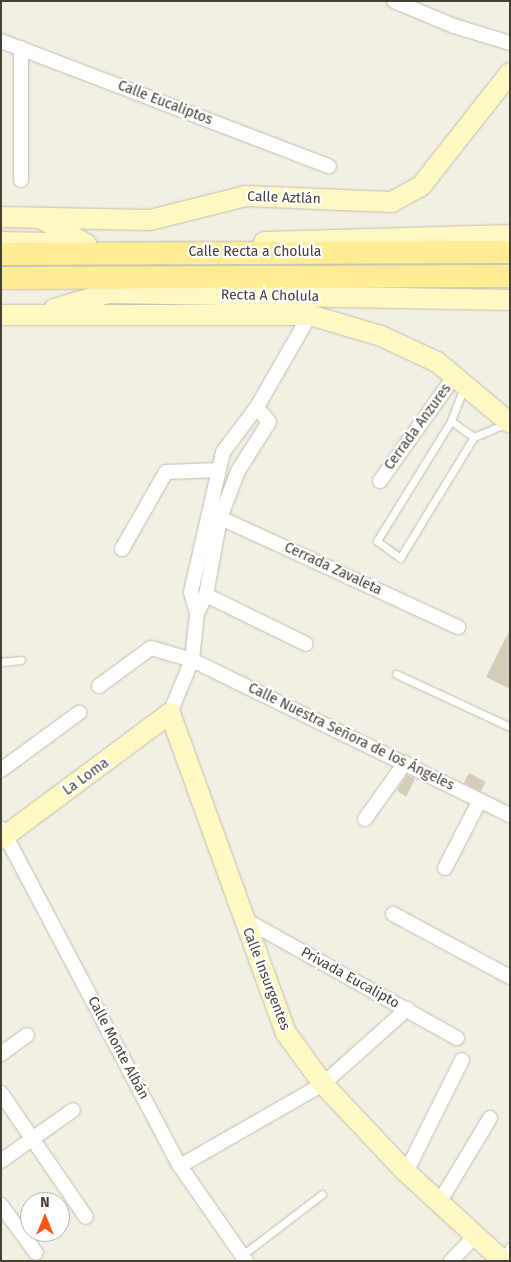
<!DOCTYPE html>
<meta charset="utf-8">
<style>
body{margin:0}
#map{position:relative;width:511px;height:1262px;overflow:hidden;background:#f2f0e5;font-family:"Fira Sans",sans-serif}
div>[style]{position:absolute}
.building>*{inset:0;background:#d4cdba;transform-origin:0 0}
.roads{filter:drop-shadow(0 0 1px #c1bcaa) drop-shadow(0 0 1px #c1bcaa)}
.lane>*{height:7px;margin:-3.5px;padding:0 3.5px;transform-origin:3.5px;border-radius:3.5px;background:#fff}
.street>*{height:14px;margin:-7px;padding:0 7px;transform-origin:7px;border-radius:7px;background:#fff}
.secondary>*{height:20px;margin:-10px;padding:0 10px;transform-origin:10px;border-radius:10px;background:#fff8c3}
.primary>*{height:22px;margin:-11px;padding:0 11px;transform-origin:11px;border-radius:11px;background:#feed92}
span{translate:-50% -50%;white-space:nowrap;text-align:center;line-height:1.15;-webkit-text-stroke:4.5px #fff;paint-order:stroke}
.street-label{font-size:14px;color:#454034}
.frame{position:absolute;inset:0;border:2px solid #454034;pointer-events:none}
.north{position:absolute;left:20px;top:1192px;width:50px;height:50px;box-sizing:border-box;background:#fff;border:1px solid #b5b3ae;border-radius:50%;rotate:0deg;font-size:14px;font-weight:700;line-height:20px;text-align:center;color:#454034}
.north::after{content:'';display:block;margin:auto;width:18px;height:22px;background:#fb5314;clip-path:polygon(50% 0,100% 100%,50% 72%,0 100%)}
</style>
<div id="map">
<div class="building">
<i style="clip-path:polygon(510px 629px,510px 689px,486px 677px)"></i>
<i style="left:469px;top:773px;width:19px;height:11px;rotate:28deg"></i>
<i style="clip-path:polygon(407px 775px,415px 779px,406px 797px,397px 790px)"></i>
</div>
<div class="roads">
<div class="lane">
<i style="left:464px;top:387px;width:36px;rotate:111deg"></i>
<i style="left:451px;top:421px;width:141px;rotate:121.7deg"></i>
<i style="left:377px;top:541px;width:29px;rotate:36deg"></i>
<i style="left:400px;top:558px;width:142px;rotate:-58.6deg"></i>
<i style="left:474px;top:437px;width:36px;rotate:-23deg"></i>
<i style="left:451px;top:421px;width:28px;rotate:35deg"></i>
<i style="left:1px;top:662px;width:20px;rotate:-6deg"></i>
<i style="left:396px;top:674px;width:126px;rotate:24.9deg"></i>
<i style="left:241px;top:1256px;width:102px;rotate:-37.4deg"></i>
<i style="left:501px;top:1258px;width:15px;rotate:-53deg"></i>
</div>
<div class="street">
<i style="left:394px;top:1px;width:65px;rotate:22.6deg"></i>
<i style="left:454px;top:26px;width:59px;rotate:16.9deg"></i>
<i style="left:1px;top:41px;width:351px;rotate:20.9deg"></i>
<i style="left:21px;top:48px;width:132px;rotate:90deg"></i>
<i style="left:380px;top:481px;width:131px;rotate:-54.6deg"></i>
<i style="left:212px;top:514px;width:271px;rotate:24.7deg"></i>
<i style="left:122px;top:549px;width:89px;rotate:-60.3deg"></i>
<i style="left:166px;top:472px;width:52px;rotate:-2.2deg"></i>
<i style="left:206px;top:595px;width:111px;rotate:26.1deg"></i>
<i style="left:197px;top:613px;width:22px;rotate:-106deg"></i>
<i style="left:191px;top:592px;width:144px;rotate:-77.1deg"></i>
<i style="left:223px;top:452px;width:56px;rotate:-52.9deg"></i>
<i style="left:257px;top:407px;width:106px;rotate:-60.1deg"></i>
<i style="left:99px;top:686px;width:64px;rotate:-36.2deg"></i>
<i style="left:151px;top:648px;width:43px;rotate:16.3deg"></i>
<i style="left:192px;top:660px;width:354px;rotate:26deg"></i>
<i style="left:170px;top:713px;width:57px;rotate:-67.5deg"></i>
<i style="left:192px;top:660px;width:47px;rotate:-83.9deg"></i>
<i style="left:197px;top:613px;width:20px;rotate:-63deg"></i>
<i style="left:206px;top:595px;width:78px;rotate:-79.7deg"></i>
<i style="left:220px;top:518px;width:50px;rotate:-69deg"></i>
<i style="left:238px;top:471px;width:58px;rotate:-57.7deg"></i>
<i style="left:269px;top:422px;width:19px;rotate:-129deg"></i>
<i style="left:1px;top:770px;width:97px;rotate:-36.2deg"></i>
<i style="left:365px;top:819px;width:69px;rotate:-54.5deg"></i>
<i style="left:2px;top:829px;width:381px;rotate:62.2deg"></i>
<i style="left:180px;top:1166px;width:116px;rotate:55.2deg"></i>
<i style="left:445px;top:868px;width:76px;rotate:-62.8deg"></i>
<i style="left:393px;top:914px;width:133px;rotate:28.3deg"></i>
<i style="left:244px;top:919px;width:244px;rotate:29.2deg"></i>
<i style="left:1px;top:1054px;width:32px;rotate:-36deg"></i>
<i style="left:1px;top:1093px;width:150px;rotate:55.6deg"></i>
<i style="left:1px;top:1161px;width:88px;rotate:-35.3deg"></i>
<i style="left:180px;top:1166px;width:165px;rotate:-29.8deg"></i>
<i style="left:323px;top:1084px;width:113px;rotate:-41.8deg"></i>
<i style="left:406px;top:1172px;width:125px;rotate:-63.4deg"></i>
<i style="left:439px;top:1203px;width:99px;rotate:-59deg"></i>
<i style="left:1px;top:1205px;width:59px;rotate:53.9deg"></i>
<i style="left:451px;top:1261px;width:36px;rotate:-46deg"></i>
</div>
<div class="secondary">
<i style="left:1px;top:217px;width:149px;rotate:1.2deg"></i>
<i style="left:150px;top:220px;width:99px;rotate:-14deg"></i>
<i style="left:246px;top:196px;width:146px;rotate:2.4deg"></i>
<i style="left:392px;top:202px;width:33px;rotate:-29deg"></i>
<i style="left:421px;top:186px;width:144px;rotate:-51.8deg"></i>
<i style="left:42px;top:219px;width:51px;rotate:29.6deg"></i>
<i style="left:1px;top:242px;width:52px;rotate:1.1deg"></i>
<i style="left:264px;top:242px;width:246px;rotate:-1.6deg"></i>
<i style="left:54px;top:309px;width:56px;rotate:-16.5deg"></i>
<i style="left:108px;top:293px;width:402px;rotate:1deg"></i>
<i style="left:1px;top:315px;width:309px"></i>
<i style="left:310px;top:315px;width:74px;rotate:16.5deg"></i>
<i style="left:381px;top:336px;width:62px;rotate:24.9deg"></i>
<i style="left:437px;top:362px;width:95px;rotate:39.9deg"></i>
<i style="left:1px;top:839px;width:211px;rotate:-36.7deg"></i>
<i style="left:170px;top:713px;width:340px;rotate:70.1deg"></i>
<i style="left:286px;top:1033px;width:63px;rotate:54deg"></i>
<i style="left:323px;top:1084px;width:121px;rotate:46.7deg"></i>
<i style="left:406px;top:1172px;width:132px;rotate:42.5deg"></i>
</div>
<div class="primary">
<i style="left:1px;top:254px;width:509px;rotate:-0.23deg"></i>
<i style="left:1px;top:278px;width:509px;rotate:-0.23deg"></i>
</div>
</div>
<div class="street-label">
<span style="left:165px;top:103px;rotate:21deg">Calle Eucaliptos</span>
<span style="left:284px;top:198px;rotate:2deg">Calle Aztlán</span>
<span style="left:255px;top:252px">Calle Recta a Cholula</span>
<span style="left:270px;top:296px;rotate:1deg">Recta A Cholula</span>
<span style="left:418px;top:427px;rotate:-54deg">Cerrada Anzures</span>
<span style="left:333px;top:569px;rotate:25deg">Cerrada Zavaleta</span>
<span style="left:351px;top:737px;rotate:26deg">Calle Nuestra Señora de los Ángeles</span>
<span style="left:86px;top:777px;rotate:-36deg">La Loma</span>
<span style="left:350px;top:978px;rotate:29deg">Privada Eucalipto</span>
<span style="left:266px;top:979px;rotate:69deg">Calle Insurgentes</span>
<span style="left:118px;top:1048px;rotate:62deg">Calle Monte Albán</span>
</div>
<div class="frame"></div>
<div class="north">N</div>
</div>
